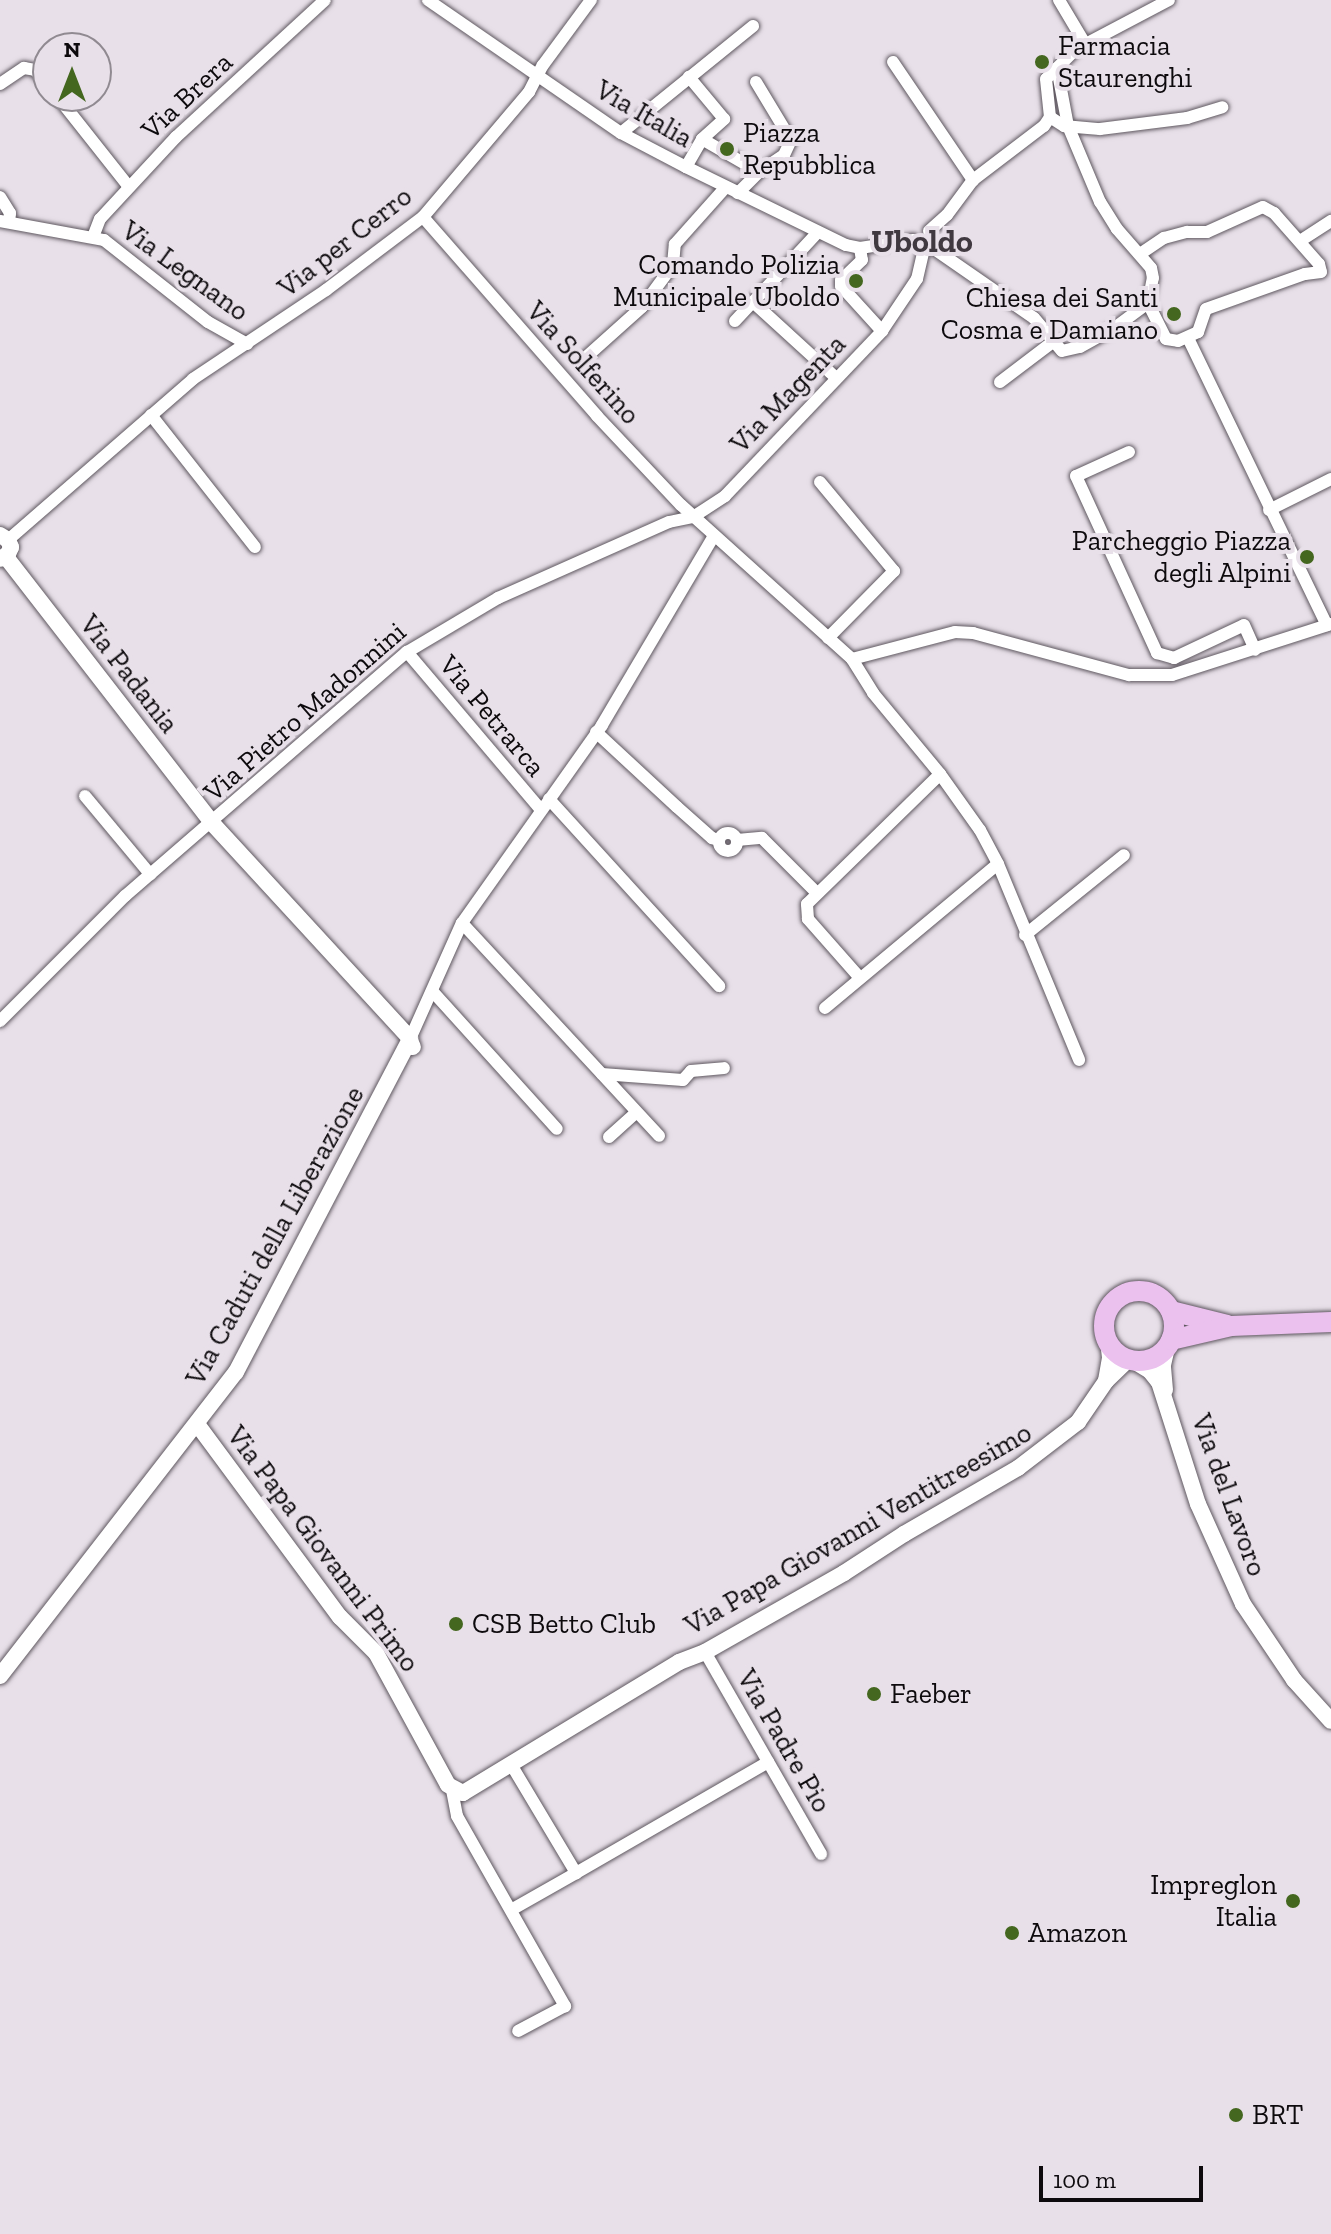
<!DOCTYPE html>
<style>
body{margin:0}
#map{position:relative;width:1331px;height:2234px;overflow:hidden;background:#e8e0e9;font-family:"Zilla Slab",serif}
div>[style]{position:absolute}
.roads{filter:drop-shadow(0 0 2px #5e575f) drop-shadow(0 0 2px #5e575f)}
.minor>*{height:12px;margin:-6px;padding:0 6px;transform-origin:6px;border-radius:6px;background:#fff}
.minor>.ring{margin:-6px;padding:0;box-sizing:content-box;background:none;border:12px solid #fff;border-radius:50%}
.tertiary>*{height:16px;margin:-8px;padding:0 8px;transform-origin:8px;border-radius:8px;background:#fff}
.primary>*{height:20px;margin:-10px;padding:0 10px;transform-origin:10px;border-radius:10px;background:#ebc1ee}
.primary>.ring{margin:-10px;padding:0;box-sizing:content-box;background:none;border:20px solid #ebc1ee;border-radius:50%}
.dots>*{width:22px;height:22px;translate:-50% -50%;box-sizing:border-box;border:4px solid #e8e0e9;border-radius:50%}
span{translate:-50% -50%;white-space:nowrap;text-align:center;line-height:1.15;-webkit-text-stroke:8px #e8e0e9;paint-order:stroke}
.poi-label{font-size:28px;color:#0d0a0d}
.left{translate:0 -50%;text-align:left}
.right{translate:-100% -50%;text-align:right}
.street-label{font-size:28px;color:#0d0a0d}
.quarter-label{font-size:32px;color:#403940;font-weight:700}
.north{position:absolute;left:32px;top:32px;width:80px;height:80px;box-sizing:border-box;background:#e8e0e9;border:2px solid #908a91;border-radius:50%;rotate:0deg;font-size:22px;font-weight:700;line-height:32px;text-align:center;color:#0d0a0d}
.north::after{content:'';display:block;margin:auto;width:28px;height:36px;background:#44671f;clip-path:polygon(50% 0,100% 100%,50% 72%,0 100%)}
.scale{position:absolute;left:1039px;top:2166px;width:164px;height:36px;box-sizing:border-box;border:4px solid #0d0a0d;border-top:0;padding-left:10px;font-size:24px;line-height:28px;white-space:nowrap;color:#0d0a0d;-webkit-text-stroke:6px #e8e0e9;paint-order:stroke}
</style>
<div id="map">
<div class="roads">
<div class="minor">
<i style="left:428px;top:0;width:234px;rotate:34.6deg"></i>
<i style="left:621px;top:133px;width:73px;rotate:27.6deg"></i>
<i style="left:686px;top:167px;width:178px;rotate:26deg"></i>
<i style="left:846px;top:245px;width:14px;rotate:12deg"></i>
<i style="left:860px;top:248px;width:54px;rotate:-8.6deg"></i>
<i style="left:1059px;top:0;width:49px;rotate:59.2deg"></i>
<i style="left:1169px;top:0;width:105px;rotate:152.2deg"></i>
<i style="left:1076px;top:49px;width:42px;rotate:135deg"></i>
<i style="left:1046px;top:79px;width:38px;rotate:84deg"></i>
<i style="left:1050px;top:117px;width:17px;rotate:33deg"></i>
<i style="left:1064px;top:126px;width:36px;rotate:5deg"></i>
<i style="left:1100px;top:129px;width:88px;rotate:-7.2deg"></i>
<i style="left:1187px;top:118px;width:37px;rotate:-17deg"></i>
<i style="left:893px;top:62px;width:143px;rotate:55.9deg"></i>
<i style="left:756px;top:82px;width:68px;rotate:58.9deg"></i>
<i style="left:791px;top:140px;width:17px;rotate:115deg"></i>
<i style="left:784px;top:155px;width:30px;rotate:146deg"></i>
<i style="left:0;top:84px;width:29px;rotate:-34deg"></i>
<i style="left:24px;top:68px;width:11px;rotate:10deg"></i>
<i style="left:35px;top:70px;width:20px;rotate:49deg"></i>
<i style="left:57px;top:96px;width:116px;rotate:51.6deg"></i>
<i style="left:621px;top:133px;width:170px;rotate:-39deg"></i>
<i style="left:702px;top:139px;width:66px;rotate:30.1deg"></i>
<i style="left:759px;top:172px;width:30px;rotate:135deg"></i>
<i style="left:686px;top:167px;width:32px;rotate:-60deg"></i>
<i style="left:702px;top:139px;width:30px;rotate:-42deg"></i>
<i style="left:724px;top:119px;width:55px;rotate:-129.8deg"></i>
<i style="left:0;top:197px;width:19px;rotate:58deg"></i>
<i style="left:10px;top:213px;width:9px;rotate:96deg"></i>
<i style="left:423px;top:217px;width:264px;rotate:48.8deg"></i>
<i style="left:597px;top:416px;width:122px;rotate:46.7deg"></i>
<i style="left:681px;top:505px;width:230px;rotate:42deg"></i>
<i style="left:852px;top:659px;width:40px;rotate:58deg"></i>
<i style="left:873px;top:693px;width:105px;rotate:50.4deg"></i>
<i style="left:940px;top:774px;width:69px;rotate:54.5deg"></i>
<i style="left:980px;top:830px;width:38px;rotate:62deg"></i>
<i style="left:998px;top:864px;width:212px;rotate:67.5deg"></i>
<i style="left:0;top:221px;width:106px;rotate:10.4deg"></i>
<i style="left:104px;top:240px;width:132px;rotate:38.3deg"></i>
<i style="left:208px;top:322px;width:45px;rotate:29.4deg"></i>
<i style="left:929px;top:231px;width:24px;rotate:-42deg"></i>
<i style="left:947px;top:215px;width:44px;rotate:-53.4deg"></i>
<i style="left:973px;top:180px;width:89px;rotate:-37.3deg"></i>
<i style="left:1044px;top:126px;width:11px;rotate:-56deg"></i>
<i style="left:818px;top:232px;width:96px;rotate:132.9deg"></i>
<i style="left:753px;top:302px;width:111px;rotate:42.4deg"></i>
<i style="left:93px;top:237px;width:19px;rotate:-69deg"></i>
<i style="left:100px;top:219px;width:112px;rotate:-47.2deg"></i>
<i style="left:176px;top:137px;width:202px;rotate:-42.6deg"></i>
<i style="left:1300px;top:241px;width:37px;rotate:-33deg"></i>
<i style="left:930px;top:246px;width:126px;rotate:34.7deg"></i>
<i style="left:1034px;top:318px;width:43px;rotate:49.7deg"></i>
<i style="left:1062px;top:351px;width:18px;rotate:-13deg"></i>
<i style="left:1080px;top:347px;width:38px;rotate:-29deg"></i>
<i style="left:1113px;top:329px;width:44px;rotate:-36.6deg"></i>
<i style="left:1148px;top:303px;width:25px;rotate:-79deg"></i>
<i style="left:1153px;top:278px;width:10px;rotate:-101deg"></i>
<i style="left:1151px;top:268px;width:52px;rotate:-131.1deg"></i>
<i style="left:1117px;top:229px;width:32px;rotate:-122deg"></i>
<i style="left:1100px;top:202px;width:82px;rotate:-112.8deg"></i>
<i style="left:1068px;top:126px;width:59px;rotate:-100.7deg"></i>
<i style="left:860px;top:248px;width:12px;rotate:81deg"></i>
<i style="left:862px;top:260px;width:29px;rotate:136deg"></i>
<i style="left:841px;top:280px;width:6px;rotate:90deg"></i>
<i style="left:841px;top:286px;width:61px;rotate:47.7deg"></i>
<i style="left:1140px;top:254px;width:29px;rotate:-34deg"></i>
<i style="left:1164px;top:238px;width:24px;rotate:-15deg"></i>
<i style="left:1187px;top:232px;width:20px"></i>
<i style="left:1207px;top:232px;width:61px;rotate:-24.1deg"></i>
<i style="left:1263px;top:207px;width:13px;rotate:29deg"></i>
<i style="left:1274px;top:213px;width:68px;rotate:48.6deg"></i>
<i style="left:1319px;top:264px;width:8px;rotate:76deg"></i>
<i style="left:1148px;top:303px;width:40px;rotate:63.4deg"></i>
<i style="left:1166px;top:339px;width:12px;rotate:9deg"></i>
<i style="left:1178px;top:341px;width:22px;rotate:-24deg"></i>
<i style="left:1198px;top:332px;width:24px;rotate:-71deg"></i>
<i style="left:1206px;top:309px;width:105px;rotate:-19.5deg"></i>
<i style="left:1305px;top:274px;width:16px;rotate:-7deg"></i>
<i style="left:735px;top:321px;width:26px;rotate:-47deg"></i>
<i style="left:1188px;top:338px;width:319px;rotate:64.2deg"></i>
<i style="left:585px;top:358px;width:76px;rotate:-41.8deg"></i>
<i style="left:642px;top:307px;width:52px;rotate:-53.6deg"></i>
<i style="left:673px;top:265px;width:21px;rotate:-85deg"></i>
<i style="left:675px;top:244px;width:76px;rotate:-48.2deg"></i>
<i style="left:1000px;top:382px;width:68px;rotate:-37.2deg"></i>
<i style="left:151px;top:415px;width:168px;rotate:51.8deg"></i>
<i style="left:1129px;top:452px;width:58px;rotate:155.6deg"></i>
<i style="left:1076px;top:476px;width:195px;rotate:65.4deg"></i>
<i style="left:1157px;top:653px;width:18px;rotate:16deg"></i>
<i style="left:1174px;top:658px;width:77px;rotate:-25.2deg"></i>
<i style="left:1244px;top:625px;width:27px;rotate:66deg"></i>
<i style="left:820px;top:482px;width:116px;rotate:50.3deg"></i>
<i style="left:894px;top:571px;width:94px;rotate:134.6deg"></i>
<i style="left:1269px;top:510px;width:69px;rotate:-26.6deg"></i>
<i style="left:8px;top:540px;width:245px;rotate:-41deg"></i>
<i style="left:193px;top:379px;width:160px;rotate:-33.8deg"></i>
<i style="left:326px;top:290px;width:121px;rotate:-37deg"></i>
<i style="left:423px;top:217px;width:164px;rotate:-49.7deg"></i>
<i style="left:529px;top:92px;width:30px;rotate:-63deg"></i>
<i style="left:543px;top:65px;width:81px;rotate:-53.6deg"></i>
<i style="left:407px;top:652px;width:207px;rotate:49.7deg"></i>
<i style="left:852px;top:659px;width:106px;rotate:-14.7deg"></i>
<i style="left:955px;top:632px;width:18px;rotate:3deg"></i>
<i style="left:973px;top:633px;width:162px;rotate:15.1deg"></i>
<i style="left:1129px;top:675px;width:43px"></i>
<i style="left:1172px;top:675px;width:167px;rotate:-17.8deg"></i>
<i style="left:596px;top:732px;width:110px;rotate:42.8deg"></i>
<i style="left:677px;top:807px;width:47px;rotate:41.5deg"></i>
<i style="left:712px;top:838px;width:7px;rotate:16deg"></i>
<i style="left:85px;top:796px;width:102px;rotate:50.2deg"></i>
<i style="left:549px;top:799px;width:253px;rotate:47.7deg"></i>
<i class="ring" style="left:719px;top:833px;width:6px;height:6px"></i>
<i style="left:737px;top:840px;width:25px;rotate:-5deg"></i>
<i style="left:762px;top:838px;width:78px;rotate:45deg"></i>
<i style="left:462px;top:923px;width:290px;rotate:47.2deg"></i>
<i style="left:1025px;top:935px;width:127px;rotate:-38.9deg"></i>
<i style="left:860px;top:978px;width:79px;rotate:-131.4deg"></i>
<i style="left:808px;top:919px;width:15px;rotate:-94deg"></i>
<i style="left:807px;top:904px;width:186px;rotate:-44.3deg"></i>
<i style="left:434px;top:993px;width:183px;rotate:47.9deg"></i>
<i style="left:825px;top:1008px;width:225px;rotate:-39.8deg"></i>
<i style="left:0;top:1021px;width:177px;rotate:-45deg"></i>
<i style="left:125px;top:896px;width:373px;rotate:-40.9deg"></i>
<i style="left:407px;top:652px;width:106px;rotate:-30.7deg"></i>
<i style="left:498px;top:598px;width:187px;rotate:-24deg"></i>
<i style="left:669px;top:522px;width:25px;rotate:-12deg"></i>
<i style="left:693px;top:517px;width:38px;rotate:-33deg"></i>
<i style="left:725px;top:496px;width:228px;rotate:-46.4deg"></i>
<i style="left:882px;top:331px;width:63px;rotate:-56.1deg"></i>
<i style="left:917px;top:279px;width:31px;rotate:-77deg"></i>
<i style="left:410px;top:1039px;width:127px;rotate:-65.9deg"></i>
<i style="left:462px;top:923px;width:242px;rotate:-54.7deg"></i>
<i style="left:602px;top:725px;width:218px;rotate:-59.4deg"></i>
<i style="left:602px;top:1074px;width:81px;rotate:4.2deg"></i>
<i style="left:683px;top:1080px;width:12px;rotate:-48deg"></i>
<i style="left:691px;top:1071px;width:33px;rotate:-5deg"></i>
<i style="left:609px;top:1137px;width:36px;rotate:-42deg"></i>
<i style="left:705px;top:1652px;width:233px;rotate:60.1deg"></i>
<i style="left:512px;top:1766px;width:125px;rotate:59.1deg"></i>
<i style="left:576px;top:1873px;width:222px;rotate:-30deg"></i>
<i style="left:452px;top:1790px;width:26px;rotate:79deg"></i>
<i style="left:457px;top:1816px;width:219px;rotate:60.4deg"></i>
<i style="left:565px;top:2006px;width:53px;rotate:152deg"></i>
<i style="left:511px;top:1910px;width:75px;rotate:-29.6deg"></i>
</div>
<div class="tertiary">
<i style="left:0;top:535px;width:9px;rotate:32deg"></i>
<i style="left:8px;top:540px;width:8px;rotate:67deg"></i>
<i style="left:11px;top:547px;width:8px;rotate:113deg"></i>
<i style="left:8px;top:554px;width:9px;rotate:148deg"></i>
<i style="left:6px;top:557px;width:336px;rotate:52.2deg"></i>
<i style="left:212px;top:823px;width:289px;rotate:47.4deg"></i>
<i style="left:408px;top:1036px;width:12px;rotate:66deg"></i>
<i style="left:1108px;top:1341px;width:17px;rotate:83deg"></i>
<i style="left:1110px;top:1358px;width:23px;rotate:100deg"></i>
<i style="left:1106px;top:1381px;width:32px;rotate:-44deg"></i>
<i style="left:1132px;top:1360px;width:21px;rotate:31deg"></i>
<i style="left:1150px;top:1371px;width:14px;rotate:51deg"></i>
<i style="left:1159px;top:1382px;width:128px;rotate:72.3deg"></i>
<i style="left:1198px;top:1504px;width:110px;rotate:65.8deg"></i>
<i style="left:1243px;top:1604px;width:92px;rotate:56.1deg"></i>
<i style="left:1294px;top:1680px;width:55px;rotate:47.9deg"></i>
<i style="left:1165px;top:1390px;width:25px;rotate:-95deg"></i>
<i style="left:1163px;top:1365px;width:18px;rotate:-77deg"></i>
<i style="left:197px;top:1424px;width:240px;rotate:53.5deg"></i>
<i style="left:340px;top:1617px;width:51px;rotate:45deg"></i>
<i style="left:376px;top:1653px;width:150px;rotate:61.4deg"></i>
<i style="left:448px;top:1785px;width:17px;rotate:28deg"></i>
<i style="left:463px;top:1793px;width:253px;rotate:-31.2deg"></i>
<i style="left:679px;top:1662px;width:28px;rotate:-21deg"></i>
<i style="left:705px;top:1652px;width:160px;rotate:-29.6deg"></i>
<i style="left:844px;top:1573px;width:72px;rotate:-33deg"></i>
<i style="left:904px;top:1534px;width:132px;rotate:-30.1deg"></i>
<i style="left:1018px;top:1468px;width:76px;rotate:-37.5deg"></i>
<i style="left:1078px;top:1422px;width:50px;rotate:-55.7deg"></i>
<i style="left:0;top:1676px;width:385px;rotate:-52.2deg"></i>
<i style="left:236px;top:1372px;width:376px;rotate:-62.4deg"></i>
</div>
<div class="primary">
<i class="ring" style="left:1104px;top:1291px;width:50px;height:50px"></i>
<i style="left:1171px;top:1311px;width:58px;rotate:14deg"></i>
<i style="left:1171px;top:1340px;width:62px;rotate:-13.1deg"></i>
<i style="left:1231px;top:1326px;width:100px;rotate:-2.3deg"></i>
</div>
</div>
<div class="dots">
<i style="left:1042px;top:62px;background:#44671f"></i>
<i style="left:727px;top:149px;background:#44671f"></i>
<i style="left:856px;top:281px;background:#44671f"></i>
<i style="left:1174px;top:314px;background:#44671f"></i>
<i style="left:1307px;top:557px;background:#44671f"></i>
<i style="left:456px;top:1624px;background:#44671f"></i>
<i style="left:874px;top:1694px;background:#44671f"></i>
<i style="left:1293px;top:1901px;background:#44671f"></i>
<i style="left:1012px;top:1933px;background:#44671f"></i>
<i style="left:1236px;top:2115px;background:#44671f"></i>
</div>
<div class="poi-label">
<span class="left" style="left:1058px;top:62px">Farmacia<br>Staurenghi</span>
<span class="left" style="left:743px;top:149px">Piazza<br>Repubblica</span>
<span class="right" style="left:840px;top:281px">Comando Polizia<br>Municipale Uboldo</span>
<span class="right" style="left:1158px;top:314px">Chiesa dei Santi<br>Cosma e Damiano</span>
<span class="right" style="left:1291px;top:557px">Parcheggio Piazza<br>degli Alpini</span>
<span class="left" style="left:472px;top:1624px">CSB Betto Club</span>
<span class="left" style="left:890px;top:1694px">Faeber</span>
<span class="right" style="left:1277px;top:1901px">Impreglon<br>Italia</span>
<span class="left" style="left:1028px;top:1933px">Amazon</span>
<span class="left" style="left:1252px;top:2115px">BRT</span>
</div>
<div class="street-label">
<span style="left:187px;top:96px;rotate:-43deg">Via Brera</span>
<span style="left:644px;top:114px;rotate:30deg">Via Italia</span>
<span style="left:345px;top:242px;rotate:-38deg">Via per Cerro</span>
<span style="left:185px;top:271px;rotate:36deg">Via Legnano</span>
<span style="left:583px;top:363px;rotate:48deg">Via Solferino</span>
<span style="left:788px;top:394px;rotate:-46deg">Via Magenta</span>
<span style="left:129px;top:674px;rotate:52deg">Via Padania</span>
<span style="left:305px;top:712px;rotate:-41deg">Via Pietro Madonnini</span>
<span style="left:492px;top:716px;rotate:50deg">Via Petrarca</span>
<span style="left:275px;top:1236px;rotate:-61deg">Via Caduti della Liberazione</span>
<span style="left:1229px;top:1495px;rotate:70deg">Via del Lavoro</span>
<span style="left:858px;top:1529px;rotate:-30deg">Via Papa Giovanni Ventitreesimo</span>
<span style="left:323px;top:1549px;rotate:53deg">Via Papa Giovanni Primo</span>
<span style="left:784px;top:1741px;rotate:60deg">Via Padre Pio</span>
</div>
<div class="quarter-label">
<span style="left:922px;top:241px">Uboldo</span>
</div>
<div class="north">N</div>
<div class="scale">100 m</div>
</div>
